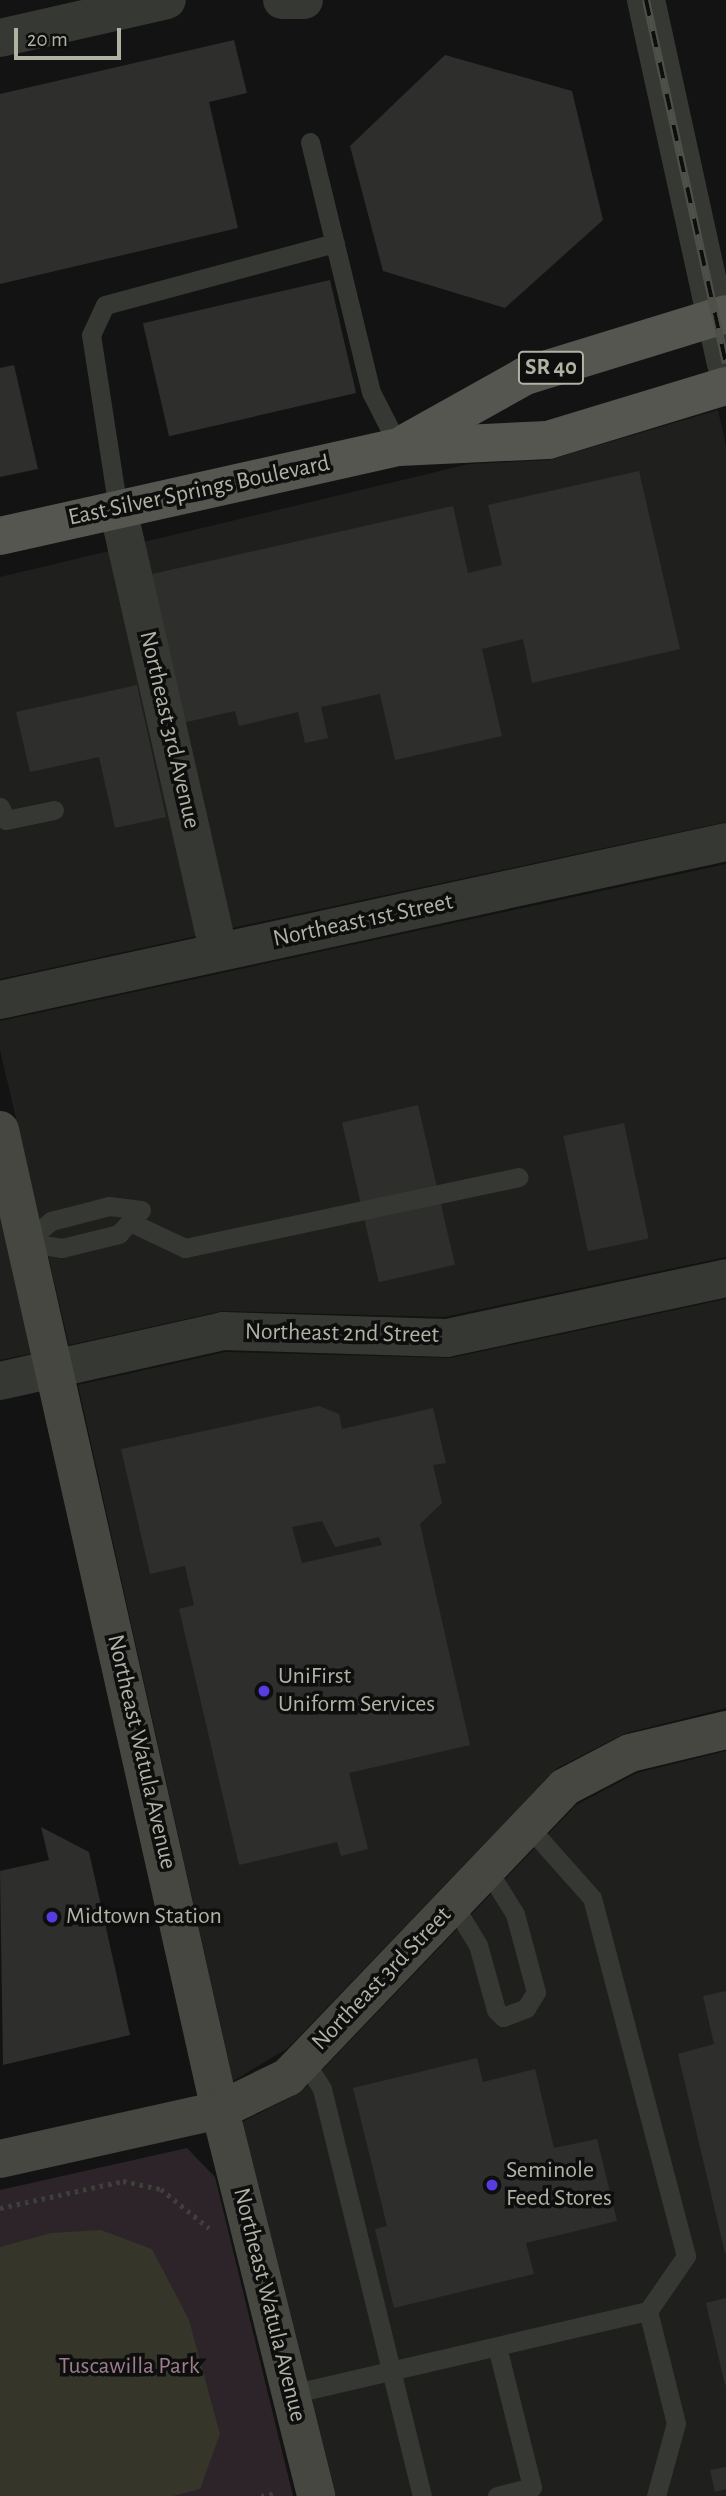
<!DOCTYPE html>
<style>
body{margin:0}
#map{position:relative;width:726px;height:2496px;overflow:hidden;background:#121312;font-family:"Alegreya Sans",sans-serif}
div>[style]{position:absolute}
.built>*{inset:0;background:#1f201e}
.green>*{inset:0;background:#2c2428}
.water>*{inset:0;background:#353529}
.building>*{inset:0;background:#2e2f2d;transform-origin:0 0}
.path>*{height:4.5px;margin-top:-2.25px;transform-origin:0;background:repeating-linear-gradient(90deg,#3d3f39 0 3.5px,transparent 0 8.5px)}
.lane>*{height:19px;margin:-9.5px;padding:0 9.5px;transform-origin:9.5px;border-radius:9.5px;background:#363833}
.street>*{height:38px;margin:-19px;padding:0 19px;transform-origin:19px;border-radius:19px;background:#363833}
.secondary>*{height:38px;margin:-19px;padding:0 19px;transform-origin:19px;border-radius:19px;background:#464741}
.primary>*{height:38px;margin:-19px;padding:0 19px;transform-origin:19px;border-radius:19px;background:#54564f}
.rail>*{height:8px;margin-top:-4px;transform-origin:0;background:repeating-linear-gradient(90deg,#0d0e0d 0 16px,#4f504a 0 32px);box-sizing:border-box;border-block:2px solid #4f504a}
.dots>*{width:19px;height:19px;translate:-50% -50%;box-sizing:border-box;border:4px solid #0d0e0d;border-radius:50%}
span{translate:-50% -50%;white-space:nowrap;text-align:center;line-height:1.15;-webkit-text-stroke:7px #0d0e0d;paint-order:stroke}
.shield-label span{padding:2px 5px;background:#0d0e0d;border:2px solid;border-radius:5px;-webkit-text-stroke-width:0}
.shield-label{font-size:23px;color:#b0b2a4;font-weight:700}
.street-label{font-size:24px;color:#b0b2a4}
.poi-label{font-size:24px;color:#b0b2a4}
.left{translate:0 -50%;text-align:left}
.park-label{font-size:24px;color:#9c7d8b}
.scale{position:absolute;left:14px;top:28px;width:107px;height:32px;box-sizing:border-box;border:4px solid #b0b2a4;border-top:0;padding-left:9px;font-size:21px;line-height:24px;white-space:nowrap;color:#b0b2a4;-webkit-text-stroke:5px #0d0e0d;paint-order:stroke}
</style>
<div id="map">
<div class="built">
<i style="clip-path:polygon(718px 410px,726px 446px,726px 822px,232px 928px,144px 542px,469px 464px,549px 460px)"></i>
<i style="clip-path:polygon(109px 551px,197px 936px,0 979px,0 577px)"></i>
<i style="clip-path:polygon(726px 864px,726px 1257px,444px 1317px,222px 1311px,69px 1345px,0 1050px,0 1021px)"></i>
<i style="clip-path:polygon(0 1208px,34px 1353px,0 1360px)"></i>
<i style="clip-path:polygon(726px 1299px,726px 1708px,626px 1733px,557px 1768px,288px 2048px,233px 2081px,78px 1385px,225px 1352px,451px 1358px)"></i>
<i style="clip-path:polygon(726px 1751px,726px 2496px,335px 2496px,242px 2122px,301px 2092px,576px 1805px,637px 1773px)"></i>
</div>
<div class="green">
<i style="clip-path:polygon(187px 2148px,215px 2177px,293px 2496px,0 2496px,0 2190px)"></i>
</div>
<div class="water">
<i style="clip-path:polygon(101px 2230px,152px 2249px,189px 2320px,220px 2434px,200px 2489px,173px 2496px,0 2496px,0 2247px,51px 2233px)"></i>
</div>
<div class="building">
<i style="clip-path:polygon(234px 40px,247px 93px,209px 102px,238px 228px,0 284px,0 94px)"></i>
<i style="clip-path:polygon(445px 55px,572px 91px,603px 220px,505px 308px,383px 271px,350px 146px)"></i>
<i style="left:330px;top:280px;width:116px;height:192px;rotate:77deg"></i>
<i style="clip-path:polygon(14px 365px,38px 469px,0 477px,0 368px)"></i>
<i style="clip-path:polygon(639px 471px,680px 649px,532px 683px,523px 639px,482px 649px,502px 736px,395px 760px,380px 694px,321px 707px,328px 738px,305px 743px,298px 712px,239px 726px,235px 711px,182px 723px,148px 575px,453px 506px,468px 573px,502px 565px,488px 505px)"></i>
<i style="clip-path:polygon(137px 685px,166px 817px,115px 828px,99px 757px,30px 772px,16px 712px)"></i>
<i style="left:418px;top:1105px;width:164px;height:78px;rotate:77deg"></i>
<i style="left:624px;top:1123px;width:118px;height:62px;rotate:78deg"></i>
<i style="clip-path:polygon(evenodd,319px 1406px,339px 1414px,342px 1429px,433px 1408px,446px 1463px,433px 1465px,442px 1503px,420px 1524px,470px 1745px,349px 1773px,368px 1849px,341px 1856px,337px 1842px,239px 1865px,179px 1609px,194px 1605px,185px 1566px,150px 1574px,121px 1449px,319px 1406px,322px 1521px,335px 1547px,379px 1537px,382px 1545px,302px 1563px,292px 1527px,322px 1521px)"></i>
<i style="clip-path:polygon(41px 1827px,89px 1852px,130px 2035px,3px 2065px,0 1871px,49px 1860px)"></i>
<i style="clip-path:polygon(726px 1991px,726px 2253px,725px 2253px,678px 2054px,714px 2044px,703px 1996px)"></i>
<i style="clip-path:polygon(477px 2058px,483px 2082px,535px 2069px,554px 2148px,597px 2139px,617px 2221px,526px 2243px,534px 2274px,394px 2308px,375px 2229px,387px 2226px,353px 2088px)"></i>
<i style="clip-path:polygon(726px 2298px,726px 2385px,725px 2385px,706px 2303px)"></i>
<i style="clip-path:polygon(726px 2467px,726px 2489px,715px 2492px,710px 2470px)"></i>
</div>
<div class="path">
<i style="left:0;top:2208px;width:126px;rotate:-12.4deg"></i>
<i style="left:123px;top:2181px;width:39px;rotate:12deg"></i>
<i style="left:161px;top:2189px;width:62px;rotate:39.1deg"></i>
<i style="left:261px;top:2496px;width:15px;rotate:-11deg"></i>
</div>
<div class="lane">
<i style="left:310px;top:142px;width:257px;rotate:76.3deg"></i>
<i style="left:371px;top:392px;width:62px;rotate:63deg"></i>
<i style="left:118px;top:509px;width:176px;rotate:-98.8deg"></i>
<i style="left:91px;top:335px;width:33px;rotate:-65deg"></i>
<i style="left:105px;top:305px;width:238px;rotate:-15.1deg"></i>
<i style="left:0;top:807px;width:14px;rotate:65deg"></i>
<i style="left:6px;top:820px;width:49px;rotate:-11.8deg"></i>
<i style="left:109px;top:1206px;width:32px;rotate:7deg"></i>
<i style="left:141px;top:1210px;width:33px;rotate:133deg"></i>
<i style="left:119px;top:1234px;width:59px;rotate:166.2deg"></i>
<i style="left:62px;top:1248px;width:36px;rotate:-171deg"></i>
<i style="left:26px;top:1242px;width:33px;rotate:-40deg"></i>
<i style="left:51px;top:1221px;width:60px;rotate:-14.5deg"></i>
<i style="left:130px;top:1222px;width:61px;rotate:25.3deg"></i>
<i style="left:185px;top:1248px;width:341px;rotate:-12deg"></i>
<i style="left:453px;top:1904px;width:48px;rotate:58.6deg"></i>
<i style="left:478px;top:1945px;width:67px;rotate:74.5deg"></i>
<i style="left:496px;top:2010px;width:10px;rotate:45deg"></i>
<i style="left:503px;top:2017px;width:25px;rotate:-21deg"></i>
<i style="left:526px;top:2008px;width:19px;rotate:-58deg"></i>
<i style="left:536px;top:1992px;width:81px;rotate:-105.1deg"></i>
<i style="left:515px;top:1914px;width:53px;rotate:-121.9deg"></i>
<i style="left:304px;top:2060px;width:34px;rotate:58deg"></i>
<i style="left:322px;top:2089px;width:419px;rotate:76.2deg"></i>
<i style="left:648px;top:2311px;width:115px;rotate:76deg"></i>
<i style="left:676px;top:2423px;width:76px;rotate:105.3deg"></i>
<i style="left:291px;top:2394px;width:367px;rotate:-13.1deg"></i>
<i style="left:648px;top:2311px;width:67px;rotate:-55.4deg"></i>
<i style="left:686px;top:2256px;width:370px;rotate:-104.7deg"></i>
<i style="left:592px;top:1898px;width:96px;rotate:-131.6deg"></i>
<i style="left:497px;top:2496px;width:36px;rotate:-14deg"></i>
<i style="left:532px;top:2487px;width:144px;rotate:-104deg"></i>
</div>
<div class="street">
<i style="left:282px;top:0;width:22px"></i>
<i style="left:646px;top:0;width:372px;rotate:77.6deg"></i>
<i style="left:0;top:38px;width:171px;rotate:-12.8deg"></i>
<i style="left:118px;top:509px;width:454px;rotate:77.2deg"></i>
<i style="left:0;top:1000px;width:743px;rotate:-12.28deg"></i>
<i style="left:0;top:1381px;width:229px;rotate:-12.6deg"></i>
<i style="left:223px;top:1331px;width:224px;rotate:1.8deg"></i>
<i style="left:447px;top:1338px;width:285px;rotate:-12.1deg"></i>
</div>
<div class="secondary">
<i style="left:0;top:1130px;width:1004px;rotate:77.35deg"></i>
<i style="left:220px;top:2110px;width:398px;rotate:76deg"></i>
<i style="left:0;top:2159px;width:225px;rotate:-12.6deg"></i>
<i style="left:220px;top:2110px;width:76px;rotate:-25.9deg"></i>
<i style="left:288px;top:2077px;width:401px;rotate:-46.3deg"></i>
<i style="left:565px;top:1787px;width:73px;rotate:-27.6deg"></i>
<i style="left:630px;top:1753px;width:99px;rotate:-13.5deg"></i>
</div>
<div class="primary">
<i style="left:407px;top:442px;width:135px;rotate:-29.2deg"></i>
<i style="left:525px;top:376px;width:210px;rotate:-17.1deg"></i>
<i style="left:0;top:536px;width:409px;rotate:-12.6deg"></i>
<i style="left:399px;top:447px;width:149px;rotate:-2.7deg"></i>
<i style="left:548px;top:440px;width:186px;rotate:-16.9deg"></i>
</div>
<div class="rail">
<i style="left:646px;top:0;width:372px;rotate:77.6deg"></i>
</div>
<div class="dots">
<i style="left:264px;top:1691px;background:#563ce1"></i>
<i style="left:52px;top:1917px;background:#563ce1"></i>
<i style="left:492px;top:2185px;background:#563ce1"></i>
</div>
<div class="shield-label">
<span style="left:551px;top:368px">SR 40</span>
</div>
<div class="street-label">
<span style="left:199px;top:491px;rotate:-12deg">East Silver Springs Boulevard</span>
<span style="left:169px;top:730px;rotate:77deg">Northeast 3rd Avenue</span>
<span style="left:363px;top:921px;rotate:-12deg">Northeast 1st Street</span>
<span style="left:342px;top:1334px;rotate:1deg">Northeast 2nd Street</span>
<span style="left:141px;top:1752px;rotate:77deg">Northeast Watula Avenue</span>
<span style="left:382px;top:1979px;rotate:-46deg">Northeast 3rd Street</span>
<span style="left:269px;top:2305px;rotate:76deg">Northeast Watula Avenue</span>
</div>
<div class="poi-label">
<span class="left" style="left:278px;top:1691px">UniFirst<br>Uniform Services</span>
<span class="left" style="left:66px;top:1917px">Midtown Station</span>
<span class="left" style="left:506px;top:2185px">Seminole<br>Feed Stores</span>
</div>
<div class="park-label">
<span style="left:129px;top:2367px">Tuscawilla Park</span>
</div>
<div class="scale">20 m</div>
</div>
